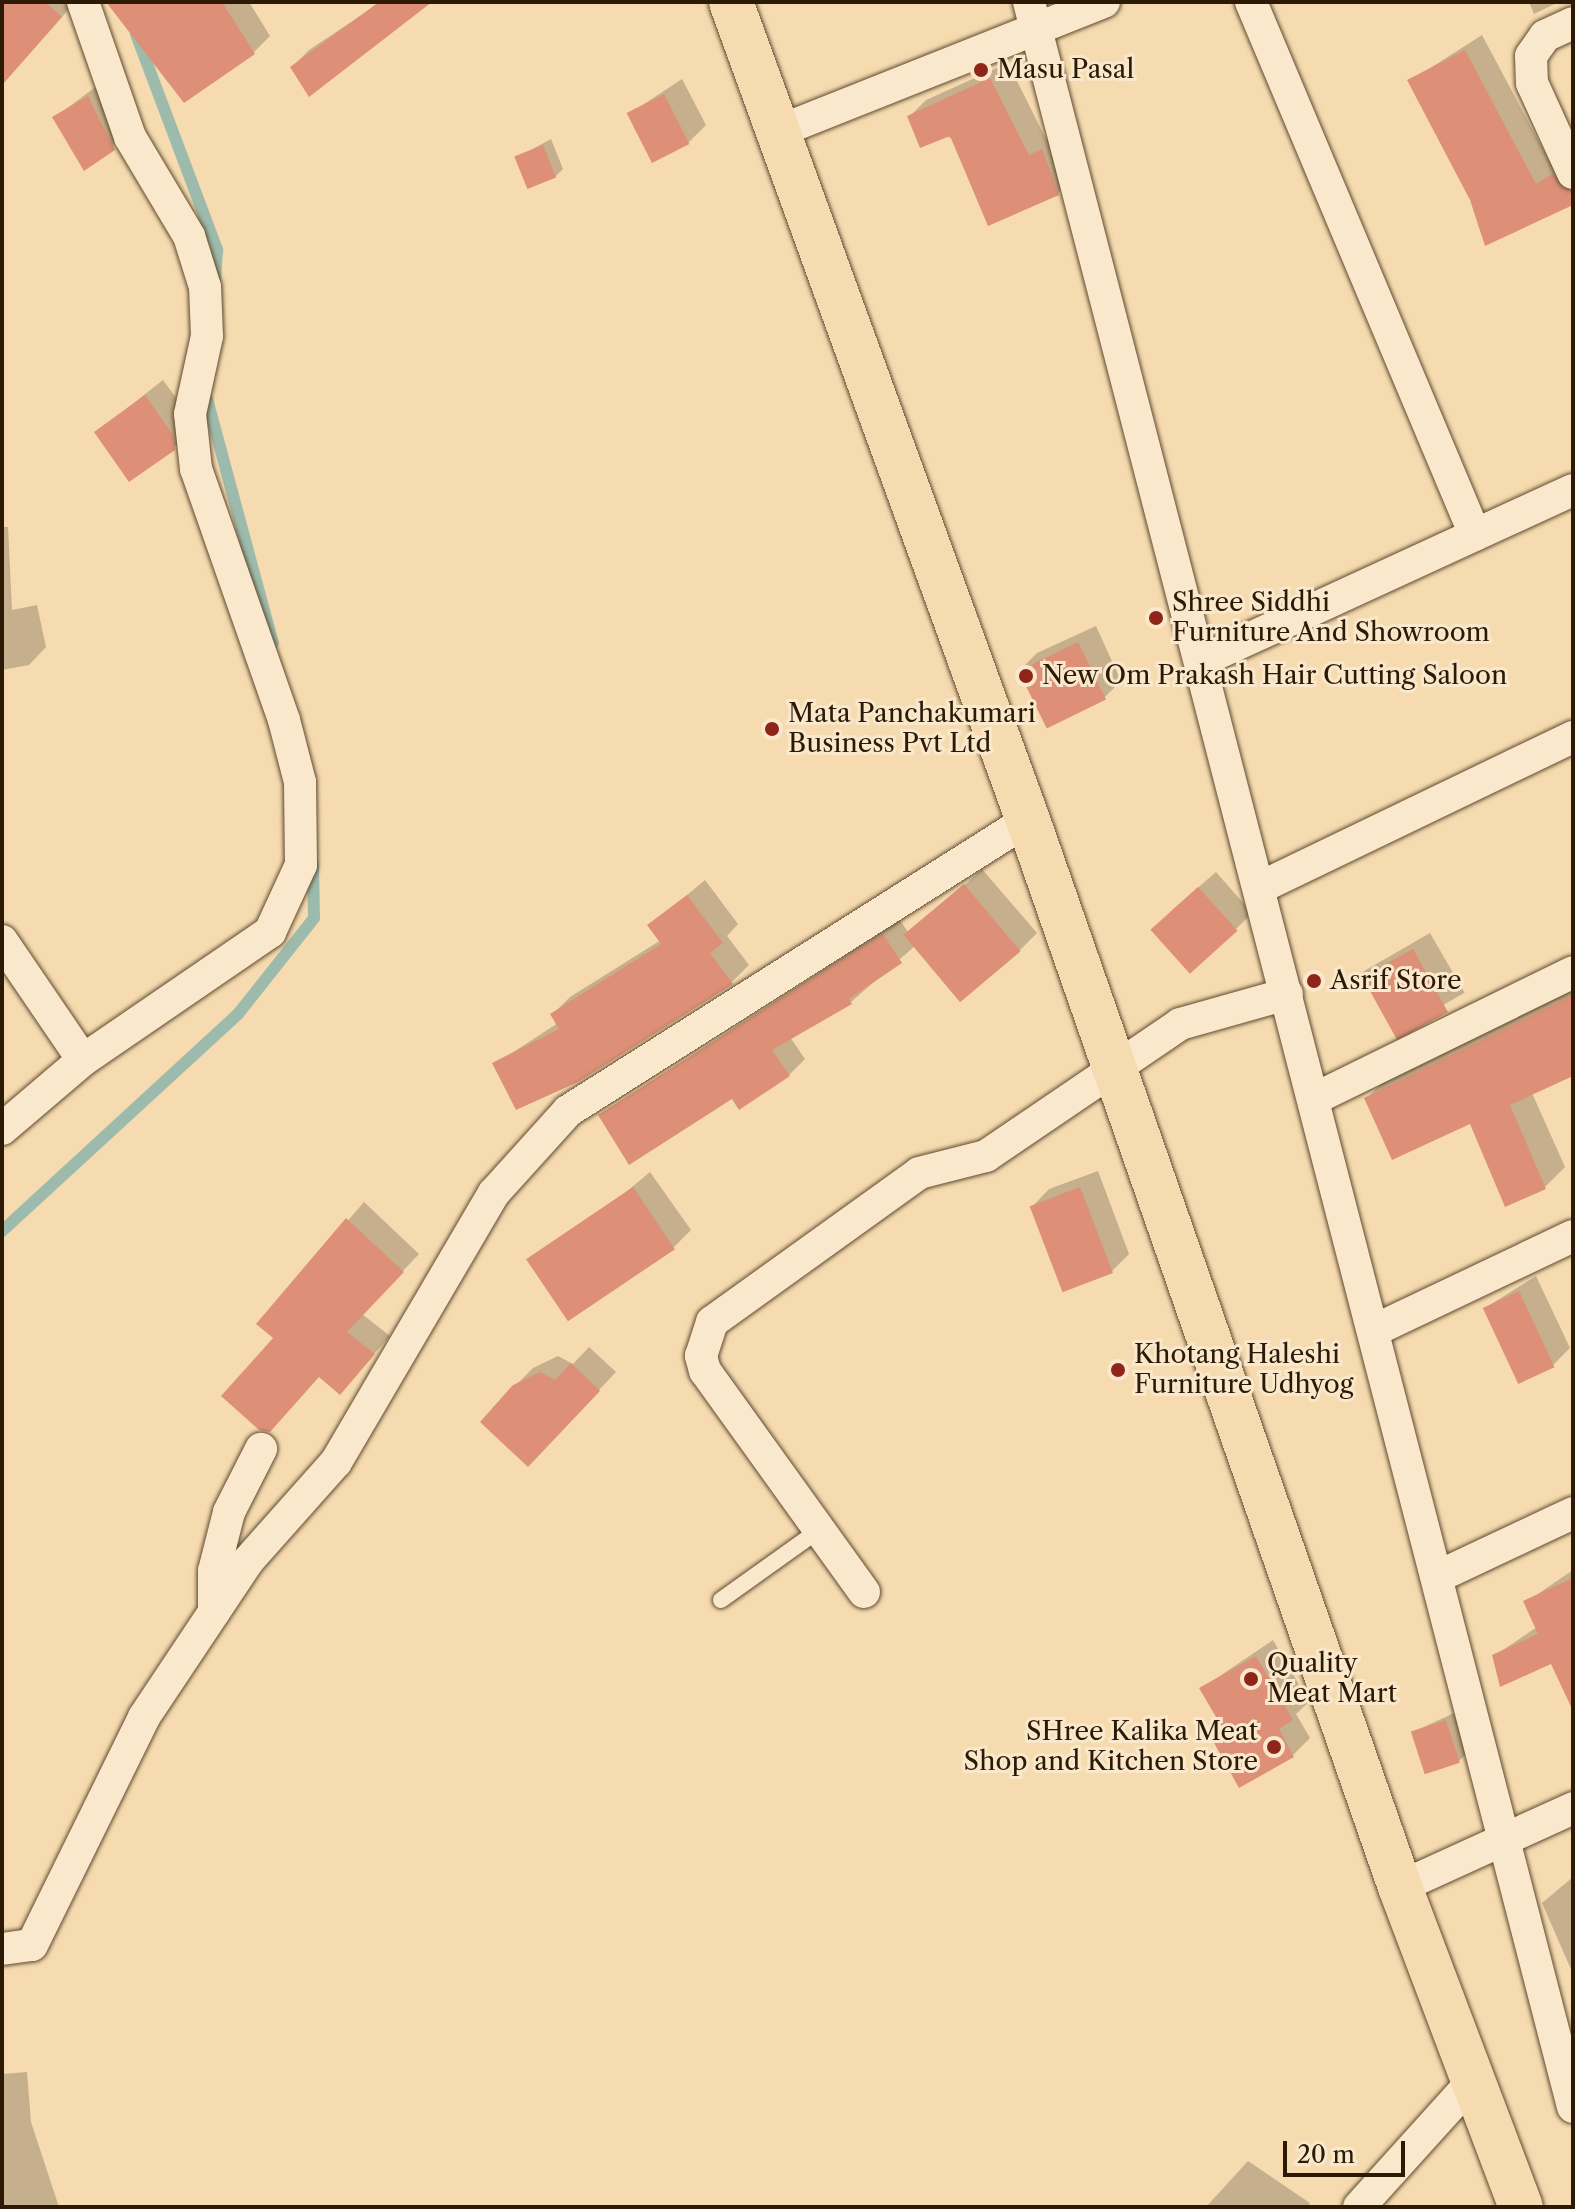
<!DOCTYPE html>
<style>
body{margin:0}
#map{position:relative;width:1575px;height:2209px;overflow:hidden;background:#f7dbb0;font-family:"Libre Caslon Text",serif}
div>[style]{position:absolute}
.shadow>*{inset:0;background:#0003;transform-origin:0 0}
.stream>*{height:12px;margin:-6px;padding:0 6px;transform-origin:6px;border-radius:6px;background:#9dbbac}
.building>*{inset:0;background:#dd9077;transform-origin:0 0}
.roads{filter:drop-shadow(0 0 2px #5f4a30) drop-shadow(0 0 2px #5f4a30)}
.lane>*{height:16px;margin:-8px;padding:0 8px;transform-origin:8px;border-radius:8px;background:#fae8cc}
.street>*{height:32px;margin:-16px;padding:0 16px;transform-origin:16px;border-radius:16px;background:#fae8cc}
.primary>*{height:44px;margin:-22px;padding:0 22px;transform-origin:22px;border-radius:22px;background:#f7dbb0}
.dots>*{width:22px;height:22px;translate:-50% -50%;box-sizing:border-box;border:4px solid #fae8cc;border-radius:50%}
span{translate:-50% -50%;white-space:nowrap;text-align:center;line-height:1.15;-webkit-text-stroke:6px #fae8cc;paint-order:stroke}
.poi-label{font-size:26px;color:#2c1a06}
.left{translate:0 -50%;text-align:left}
.right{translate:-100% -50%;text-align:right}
.frame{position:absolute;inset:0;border:4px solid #2c1a06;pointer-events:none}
.scale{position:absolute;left:1283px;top:2141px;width:122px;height:36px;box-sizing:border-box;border:4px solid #2c1a06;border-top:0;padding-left:10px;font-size:24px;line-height:28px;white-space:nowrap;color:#2c1a06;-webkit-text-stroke:6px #fae8cc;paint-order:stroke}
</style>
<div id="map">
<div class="shadow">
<i style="clip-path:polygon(2px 2px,75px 2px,2px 85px)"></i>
<i style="clip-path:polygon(130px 2px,249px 2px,270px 36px,253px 53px)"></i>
<i style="clip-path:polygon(381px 2px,429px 2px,292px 67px,309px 50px)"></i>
<i style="clip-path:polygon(1529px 2px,1559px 2px,1534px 14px)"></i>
<i style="clip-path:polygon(1482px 35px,1553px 168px,1573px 161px,1573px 203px,1472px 199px,1410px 81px)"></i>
<i style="clip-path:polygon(1008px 63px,1046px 139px,1059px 134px,1075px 176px,1058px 193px,909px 117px,926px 100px)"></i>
<i style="clip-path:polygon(682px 79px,706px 125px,689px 142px,629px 114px)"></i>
<i style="clip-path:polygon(105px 80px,131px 131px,85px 168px,54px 118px)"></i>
<i style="clip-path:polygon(551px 139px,563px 169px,555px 177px,516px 158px)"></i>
<i style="clip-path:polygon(163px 380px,190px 417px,191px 431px,173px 448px,97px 432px)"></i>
<i style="clip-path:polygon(2px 527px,8px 527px,12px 610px,37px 605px,46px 647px,29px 665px,2px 670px)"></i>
<i style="clip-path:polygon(1096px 626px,1121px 681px,1104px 698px,1020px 670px,1037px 653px)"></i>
<i style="clip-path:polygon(982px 869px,1037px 933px,1020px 950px,916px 945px,851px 1002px,790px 1037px,805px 1059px,789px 1075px,733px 1097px,600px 1115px,900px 920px,910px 935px)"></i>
<i style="clip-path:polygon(1216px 872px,1252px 913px,1235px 930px,1170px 912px)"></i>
<i style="clip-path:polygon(705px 880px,738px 924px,727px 936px,749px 965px,732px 982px,577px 1081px,495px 1064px,558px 1023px,553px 1014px,570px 997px,661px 940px,650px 926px)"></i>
<i style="left:1430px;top:933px;width:69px;height:78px;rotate:60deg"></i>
<i style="clip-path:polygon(1573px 990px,1573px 1073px,1532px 1093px,1565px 1167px,1545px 1187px,1471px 1121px,1366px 1099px,1386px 1079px)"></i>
<i style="clip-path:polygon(1098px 1171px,1129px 1254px,1112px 1271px,1032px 1207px,1049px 1189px)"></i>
<i style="clip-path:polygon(650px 1172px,691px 1230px,674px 1247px,535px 1268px)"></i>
<i style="clip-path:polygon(364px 1202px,419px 1254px,362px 1314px,390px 1336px,340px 1392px,259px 1324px)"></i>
<i style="clip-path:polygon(1536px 1276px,1570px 1348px,1553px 1365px,1485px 1308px)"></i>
<i style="clip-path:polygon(589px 1347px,616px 1372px,545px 1447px,515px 1386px,533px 1368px,558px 1356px,573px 1364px)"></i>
<i style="clip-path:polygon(1573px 1570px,1573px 1651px,1494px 1656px,1537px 1627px,1526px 1602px)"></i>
<i style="clip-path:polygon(1273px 1640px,1309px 1702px,1296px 1714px,1310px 1738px,1293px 1755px,1216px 1742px,1226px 1731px,1202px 1688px)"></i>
<i style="clip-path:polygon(1454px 1713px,1467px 1753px,1459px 1761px,1413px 1732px)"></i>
<i style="clip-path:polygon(1573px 1877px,1573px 1974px,1542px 1903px)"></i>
<i style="clip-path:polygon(27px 2072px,31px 2122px,59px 2207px,2px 2207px,2px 2074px)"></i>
<i style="clip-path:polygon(1248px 2161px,1310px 2203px,1308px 2207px,1206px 2207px)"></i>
</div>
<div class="stream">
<i style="left:136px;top:34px;width:231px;rotate:69.4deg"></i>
<i style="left:217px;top:250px;width:31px;rotate:94deg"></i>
<i style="left:207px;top:399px;width:253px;rotate:74.9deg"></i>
<i style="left:2px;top:1231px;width:321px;rotate:-42.6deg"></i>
<i style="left:238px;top:1014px;width:122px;rotate:-51.6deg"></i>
<i style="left:314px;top:918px;width:54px;rotate:-91.1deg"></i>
</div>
<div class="building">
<i style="clip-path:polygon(2px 2px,45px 2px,62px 17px,2px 85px)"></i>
<i style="clip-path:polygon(106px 2px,222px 2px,255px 54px,184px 103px)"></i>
<i style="clip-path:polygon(379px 2px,432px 2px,309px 97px,290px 67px)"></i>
<i style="clip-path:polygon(1465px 50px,1536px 184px,1552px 174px,1573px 192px,1573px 205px,1485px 246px,1470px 200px,1407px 80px)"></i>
<i style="clip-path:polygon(990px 78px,1029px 155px,1042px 149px,1059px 195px,988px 226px,950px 136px,920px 148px,907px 116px)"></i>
<i style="left:664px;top:94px;width:56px;height:42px;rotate:63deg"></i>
<i style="clip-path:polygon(88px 96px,115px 150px,84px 171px,52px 117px)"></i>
<i style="left:543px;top:145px;width:35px;height:31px;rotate:68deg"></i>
<i style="clip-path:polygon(145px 395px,173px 435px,175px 450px,129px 482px,94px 432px)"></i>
<i style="left:1078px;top:642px;width:64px;height:66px;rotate:64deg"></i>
<i style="left:964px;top:884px;width:88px;height:79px;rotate:50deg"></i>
<i style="left:1198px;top:887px;width:59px;height:64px;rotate:48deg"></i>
<i style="clip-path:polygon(687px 895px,723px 943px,710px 953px,733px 984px,578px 1082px,516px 1110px,492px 1063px,559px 1029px,550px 1014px,661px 944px,647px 925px)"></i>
<i style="clip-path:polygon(883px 934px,902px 963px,849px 999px,852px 1004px,772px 1050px,790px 1076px,739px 1110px,732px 1099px,629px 1165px,598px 1115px)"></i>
<i style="left:1413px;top:949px;width:72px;height:58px;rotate:61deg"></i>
<i style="clip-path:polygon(1573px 995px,1573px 1076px,1510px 1105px,1546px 1189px,1505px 1207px,1470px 1124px,1392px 1160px,1364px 1098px)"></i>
<i style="left:633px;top:1187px;width:75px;height:129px;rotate:56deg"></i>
<i style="left:1080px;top:1187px;width:92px;height:54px;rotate:69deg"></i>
<i style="clip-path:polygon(346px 1218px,404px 1272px,347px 1332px,375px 1354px,340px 1395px,319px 1377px,270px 1432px,259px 1430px,221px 1396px,273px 1338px,256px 1324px)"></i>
<i style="left:1519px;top:1291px;width:84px;height:40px;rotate:65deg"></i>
<i style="clip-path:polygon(571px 1363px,600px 1391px,528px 1467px,480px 1422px,513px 1385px,540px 1372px,555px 1380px)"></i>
<i style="clip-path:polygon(1573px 1578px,1573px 1711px,1551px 1664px,1500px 1687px,1492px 1655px,1538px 1634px,1523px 1601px)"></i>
<i style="clip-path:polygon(1256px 1656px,1293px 1720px,1279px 1729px,1294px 1757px,1239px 1788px,1213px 1741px,1226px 1734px,1199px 1688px)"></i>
<i style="left:1446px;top:1720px;width:45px;height:37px;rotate:72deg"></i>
</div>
<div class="roads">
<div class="lane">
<i style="left:721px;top:1600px;width:120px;rotate:-35.5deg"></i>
</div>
<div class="street">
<i style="left:1029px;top:2px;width:2174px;rotate:75.51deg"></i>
<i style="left:1251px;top:2px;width:578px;rotate:67.2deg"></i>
<i style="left:1573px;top:23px;width:31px;rotate:155deg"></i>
<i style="left:1545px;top:36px;width:24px;rotate:125deg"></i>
<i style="left:1531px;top:56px;width:27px;rotate:88deg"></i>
<i style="left:1532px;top:83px;width:99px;rotate:65.5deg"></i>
<i style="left:777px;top:132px;width:352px;rotate:-21.7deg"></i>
<i style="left:1203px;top:660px;width:407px;rotate:-24.7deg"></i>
<i style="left:1263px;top:886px;width:344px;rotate:-25.7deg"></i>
<i style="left:2px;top:941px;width:144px;rotate:55.8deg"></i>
<i style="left:1314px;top:1099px;width:288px;rotate:-26.1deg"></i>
<i style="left:2px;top:1129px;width:106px;rotate:-40.4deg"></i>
<i style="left:83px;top:1060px;width:227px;rotate:-34.4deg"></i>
<i style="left:270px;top:932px;width:74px;rotate:-65.2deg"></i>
<i style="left:301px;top:865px;width:83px;rotate:-90.7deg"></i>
<i style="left:300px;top:782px;width:64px;rotate:-104.5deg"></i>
<i style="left:284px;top:720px;width:266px;rotate:-109.3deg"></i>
<i style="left:196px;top:469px;width:55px;rotate:-96.2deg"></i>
<i style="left:190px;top:414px;width:80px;rotate:-77.7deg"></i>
<i style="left:207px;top:336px;width:49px;rotate:-92.3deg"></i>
<i style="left:205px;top:287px;width:53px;rotate:-107.4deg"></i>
<i style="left:189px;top:236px;width:115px;rotate:-120.8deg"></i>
<i style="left:130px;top:137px;width:143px;rotate:-109.2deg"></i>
<i style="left:1375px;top:1330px;width:219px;rotate:-25.4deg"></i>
<i style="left:1437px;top:1577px;width:150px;rotate:-25.2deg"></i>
<i style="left:864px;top:1592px;width:272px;rotate:-125.7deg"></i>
<i style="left:705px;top:1371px;width:16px;rotate:-105deg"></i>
<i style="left:701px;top:1356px;width:36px;rotate:-72deg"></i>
<i style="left:712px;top:1322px;width:255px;rotate:-35.7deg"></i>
<i style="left:919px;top:1173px;width:69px;rotate:-14.2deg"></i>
<i style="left:986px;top:1156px;width:235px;rotate:-34.2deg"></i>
<i style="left:1180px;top:1024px;width:111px;rotate:-15.7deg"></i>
<i style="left:214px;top:1612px;width:41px;rotate:-90deg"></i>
<i style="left:214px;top:1571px;width:61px;rotate:-75.7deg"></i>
<i style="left:229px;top:1512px;width:71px;rotate:-63.1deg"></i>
<i style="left:1400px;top:1887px;width:190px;rotate:-24.5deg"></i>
<i style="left:2px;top:1949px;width:30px;rotate:-8deg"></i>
<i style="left:32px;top:1945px;width:254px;rotate:-63.8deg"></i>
<i style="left:144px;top:1717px;width:187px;rotate:-56.3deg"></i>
<i style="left:248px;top:1561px;width:132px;rotate:-48.4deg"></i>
<i style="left:336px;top:1462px;width:312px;rotate:-59.6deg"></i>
<i style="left:494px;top:1193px;width:110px;rotate:-47.9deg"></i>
<i style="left:568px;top:1111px;width:544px;rotate:-32.32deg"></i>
<i style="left:1359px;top:2207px;width:169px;rotate:-47.9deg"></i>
</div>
<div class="primary">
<i style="left:731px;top:2px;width:870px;rotate:70.05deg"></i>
<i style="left:1028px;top:820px;width:1130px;rotate:70.78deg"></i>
<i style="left:1400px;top:1887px;width:342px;rotate:69.3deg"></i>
</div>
</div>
<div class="dots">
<i style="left:981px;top:70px;background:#8f2418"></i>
<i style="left:1156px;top:618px;background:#8f2418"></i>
<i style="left:1026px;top:676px;background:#8f2418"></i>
<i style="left:772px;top:729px;background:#8f2418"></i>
<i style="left:1314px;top:981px;background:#8f2418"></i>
<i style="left:1118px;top:1370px;background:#8f2418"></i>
<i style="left:1251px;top:1679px;background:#8f2418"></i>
<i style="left:1274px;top:1747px;background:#8f2418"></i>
</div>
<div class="poi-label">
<span class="left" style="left:997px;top:70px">Masu Pasal</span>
<span class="left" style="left:1172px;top:618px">Shree Siddhi<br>Furniture And Showroom</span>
<span class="left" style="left:1042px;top:676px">New Om Prakash Hair Cutting Saloon</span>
<span class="left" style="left:788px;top:729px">Mata Panchakumari<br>Business Pvt Ltd</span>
<span class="left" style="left:1330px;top:981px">Asrif Store</span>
<span class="left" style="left:1134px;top:1370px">Khotang Haleshi<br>Furniture Udhyog</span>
<span class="left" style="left:1267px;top:1679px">Quality<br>Meat Mart</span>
<span class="right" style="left:1258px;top:1747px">SHree Kalika Meat<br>Shop and Kitchen Store</span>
</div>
<div class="frame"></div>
<div class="scale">20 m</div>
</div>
